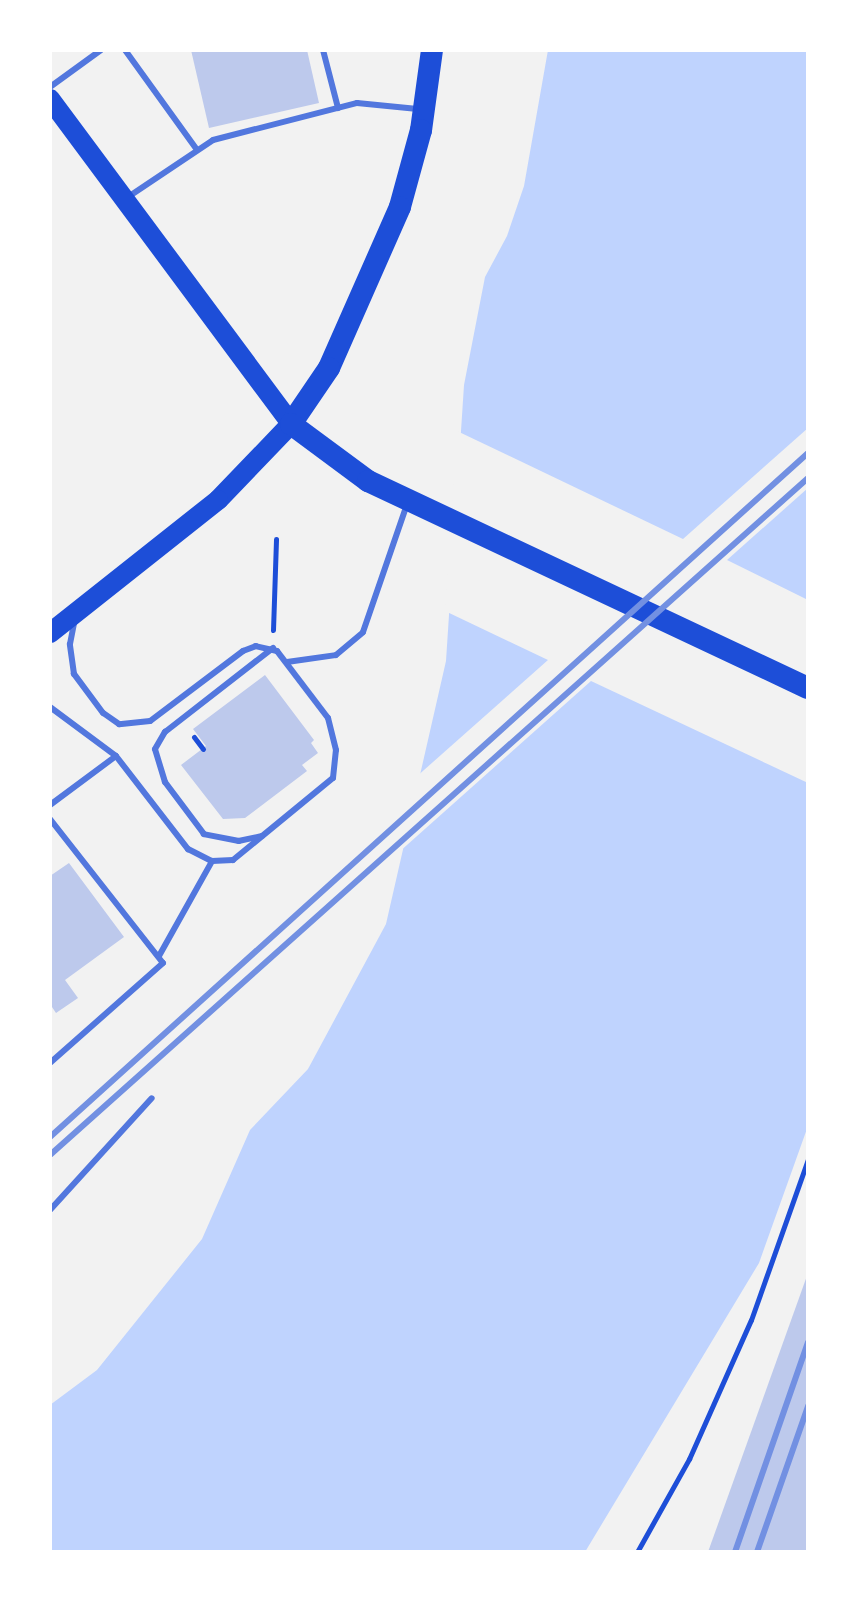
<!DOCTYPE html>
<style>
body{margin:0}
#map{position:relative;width:858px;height:1602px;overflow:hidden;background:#f2f2f2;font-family:"Public Sans",sans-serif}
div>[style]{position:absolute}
.water>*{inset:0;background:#bfd3fe}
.pier>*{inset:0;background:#f2f2f2}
.building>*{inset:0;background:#bdc9ec}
.path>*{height:5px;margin:-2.5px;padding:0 2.5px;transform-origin:2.5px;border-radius:2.5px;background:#1d4ed8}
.service>*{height:6px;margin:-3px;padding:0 3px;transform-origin:3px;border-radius:3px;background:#5277de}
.primary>*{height:20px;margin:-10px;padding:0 10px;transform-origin:10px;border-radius:10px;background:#1d4ed8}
.trunk>*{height:22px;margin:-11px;padding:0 11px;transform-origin:11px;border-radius:11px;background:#1d4ed8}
.rail>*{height:6px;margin:-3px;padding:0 3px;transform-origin:3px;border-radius:3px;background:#7290e2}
span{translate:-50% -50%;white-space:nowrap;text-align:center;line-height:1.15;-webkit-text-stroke:8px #fff;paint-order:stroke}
.frame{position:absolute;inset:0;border:52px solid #fff;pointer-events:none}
</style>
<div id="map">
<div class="water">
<i style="clip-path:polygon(548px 50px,808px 50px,808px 1126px,759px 1263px,585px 1552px,50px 1552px,50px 1405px,97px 1370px,202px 1239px,250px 1130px,308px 1069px,386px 924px,446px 661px,464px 385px,485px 277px,507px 236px,524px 186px)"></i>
</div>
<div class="pier">
<i style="clip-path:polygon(808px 428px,808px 488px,727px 560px,808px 600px,808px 783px,591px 681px,398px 853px,415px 778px,548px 660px,445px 611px,457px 431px,683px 539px)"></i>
</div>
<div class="building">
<i style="clip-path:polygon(191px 50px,307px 50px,319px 103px,209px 128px)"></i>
<i style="clip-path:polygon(265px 675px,314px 740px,311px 743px,318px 753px,302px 765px,307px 771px,245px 818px,223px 819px,181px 765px,206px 746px,193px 729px)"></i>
<i style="clip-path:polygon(69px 863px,124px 937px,65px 980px,78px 998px,56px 1013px,50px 1004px,50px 876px)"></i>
<i style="clip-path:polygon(808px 1273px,808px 1552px,708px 1552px)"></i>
</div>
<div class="path">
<i style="left:273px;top:630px;width:91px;rotate:-88.1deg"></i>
<i style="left:194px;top:737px;width:15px;rotate:53deg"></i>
<i style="left:637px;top:1552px;width:107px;rotate:-60.8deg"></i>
<i style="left:689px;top:1459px;width:152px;rotate:-66deg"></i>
<i style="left:751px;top:1320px;width:171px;rotate:-70.5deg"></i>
</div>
<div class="service">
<i style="left:125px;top:50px;width:123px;rotate:54.2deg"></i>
<i style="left:323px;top:50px;width:60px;rotate:75.5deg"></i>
<i style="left:50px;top:87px;width:63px;rotate:-36deg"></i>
<i style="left:128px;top:197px;width:102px;rotate:-33.8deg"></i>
<i style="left:213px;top:140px;width:149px;rotate:-14.4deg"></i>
<i style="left:357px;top:103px;width:61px;rotate:5.6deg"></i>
<i style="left:287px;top:662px;width:49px;rotate:-8.1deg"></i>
<i style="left:336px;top:655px;width:35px;rotate:-40deg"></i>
<i style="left:363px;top:632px;width:135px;rotate:-71deg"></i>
<i style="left:50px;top:707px;width:82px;rotate:36.6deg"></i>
<i style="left:116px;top:756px;width:118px;rotate:52.3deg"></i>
<i style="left:188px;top:849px;width:27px;rotate:27deg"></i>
<i style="left:212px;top:861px;width:21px;rotate:-3deg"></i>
<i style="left:233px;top:860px;width:129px;rotate:-39.4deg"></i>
<i style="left:333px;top:778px;width:28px;rotate:-84deg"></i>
<i style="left:336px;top:750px;width:33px;rotate:-104deg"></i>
<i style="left:328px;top:718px;width:84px;rotate:-127.3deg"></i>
<i style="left:277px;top:651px;width:22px;rotate:-167deg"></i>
<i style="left:256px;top:646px;width:14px;rotate:159deg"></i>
<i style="left:243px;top:651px;width:116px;rotate:143deg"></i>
<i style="left:150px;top:721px;width:31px;rotate:174deg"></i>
<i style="left:119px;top:724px;width:19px;rotate:-145deg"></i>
<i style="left:103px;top:713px;width:49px;rotate:-126.6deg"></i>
<i style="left:74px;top:674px;width:30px;rotate:-98deg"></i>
<i style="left:70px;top:644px;width:25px;rotate:-79deg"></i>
<i style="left:50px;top:805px;width:82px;rotate:-36.6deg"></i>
<i style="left:50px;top:819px;width:183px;rotate:51.9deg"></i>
<i style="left:163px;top:963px;width:151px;rotate:138.5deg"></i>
<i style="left:262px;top:836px;width:24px;rotate:168deg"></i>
<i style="left:239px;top:841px;width:36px;rotate:-169deg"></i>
<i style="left:204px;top:834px;width:65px;rotate:-126.9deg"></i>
<i style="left:165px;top:782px;width:34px;rotate:-107deg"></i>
<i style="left:155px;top:749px;width:20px;rotate:-60deg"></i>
<i style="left:165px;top:732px;width:137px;rotate:-37.9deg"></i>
<i style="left:159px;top:956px;width:109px;rotate:-60.8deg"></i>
<i style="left:50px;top:1210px;width:151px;rotate:-47.7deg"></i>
</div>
<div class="primary">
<i style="left:50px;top:99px;width:405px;rotate:53.4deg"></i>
<i style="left:291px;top:424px;width:105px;rotate:133.8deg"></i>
<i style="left:218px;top:500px;width:214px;rotate:141.6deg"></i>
</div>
<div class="trunk">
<i style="left:432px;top:50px;width:81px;rotate:97.8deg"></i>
<i style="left:421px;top:130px;width:80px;rotate:105.3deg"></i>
<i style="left:400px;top:207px;width:176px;rotate:113.8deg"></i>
<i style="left:329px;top:368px;width:68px;rotate:124.2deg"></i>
<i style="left:291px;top:424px;width:96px;rotate:36.5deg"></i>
<i style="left:368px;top:481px;width:486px;rotate:25.2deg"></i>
</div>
<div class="rail">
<i style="left:50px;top:1137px;width:1021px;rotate:-42.06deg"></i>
<i style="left:50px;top:1155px;width:1016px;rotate:-41.77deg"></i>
<i style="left:735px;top:1552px;width:222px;rotate:-70.8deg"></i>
<i style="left:757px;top:1552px;width:155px;rotate:-70.7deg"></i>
</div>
<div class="frame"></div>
</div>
